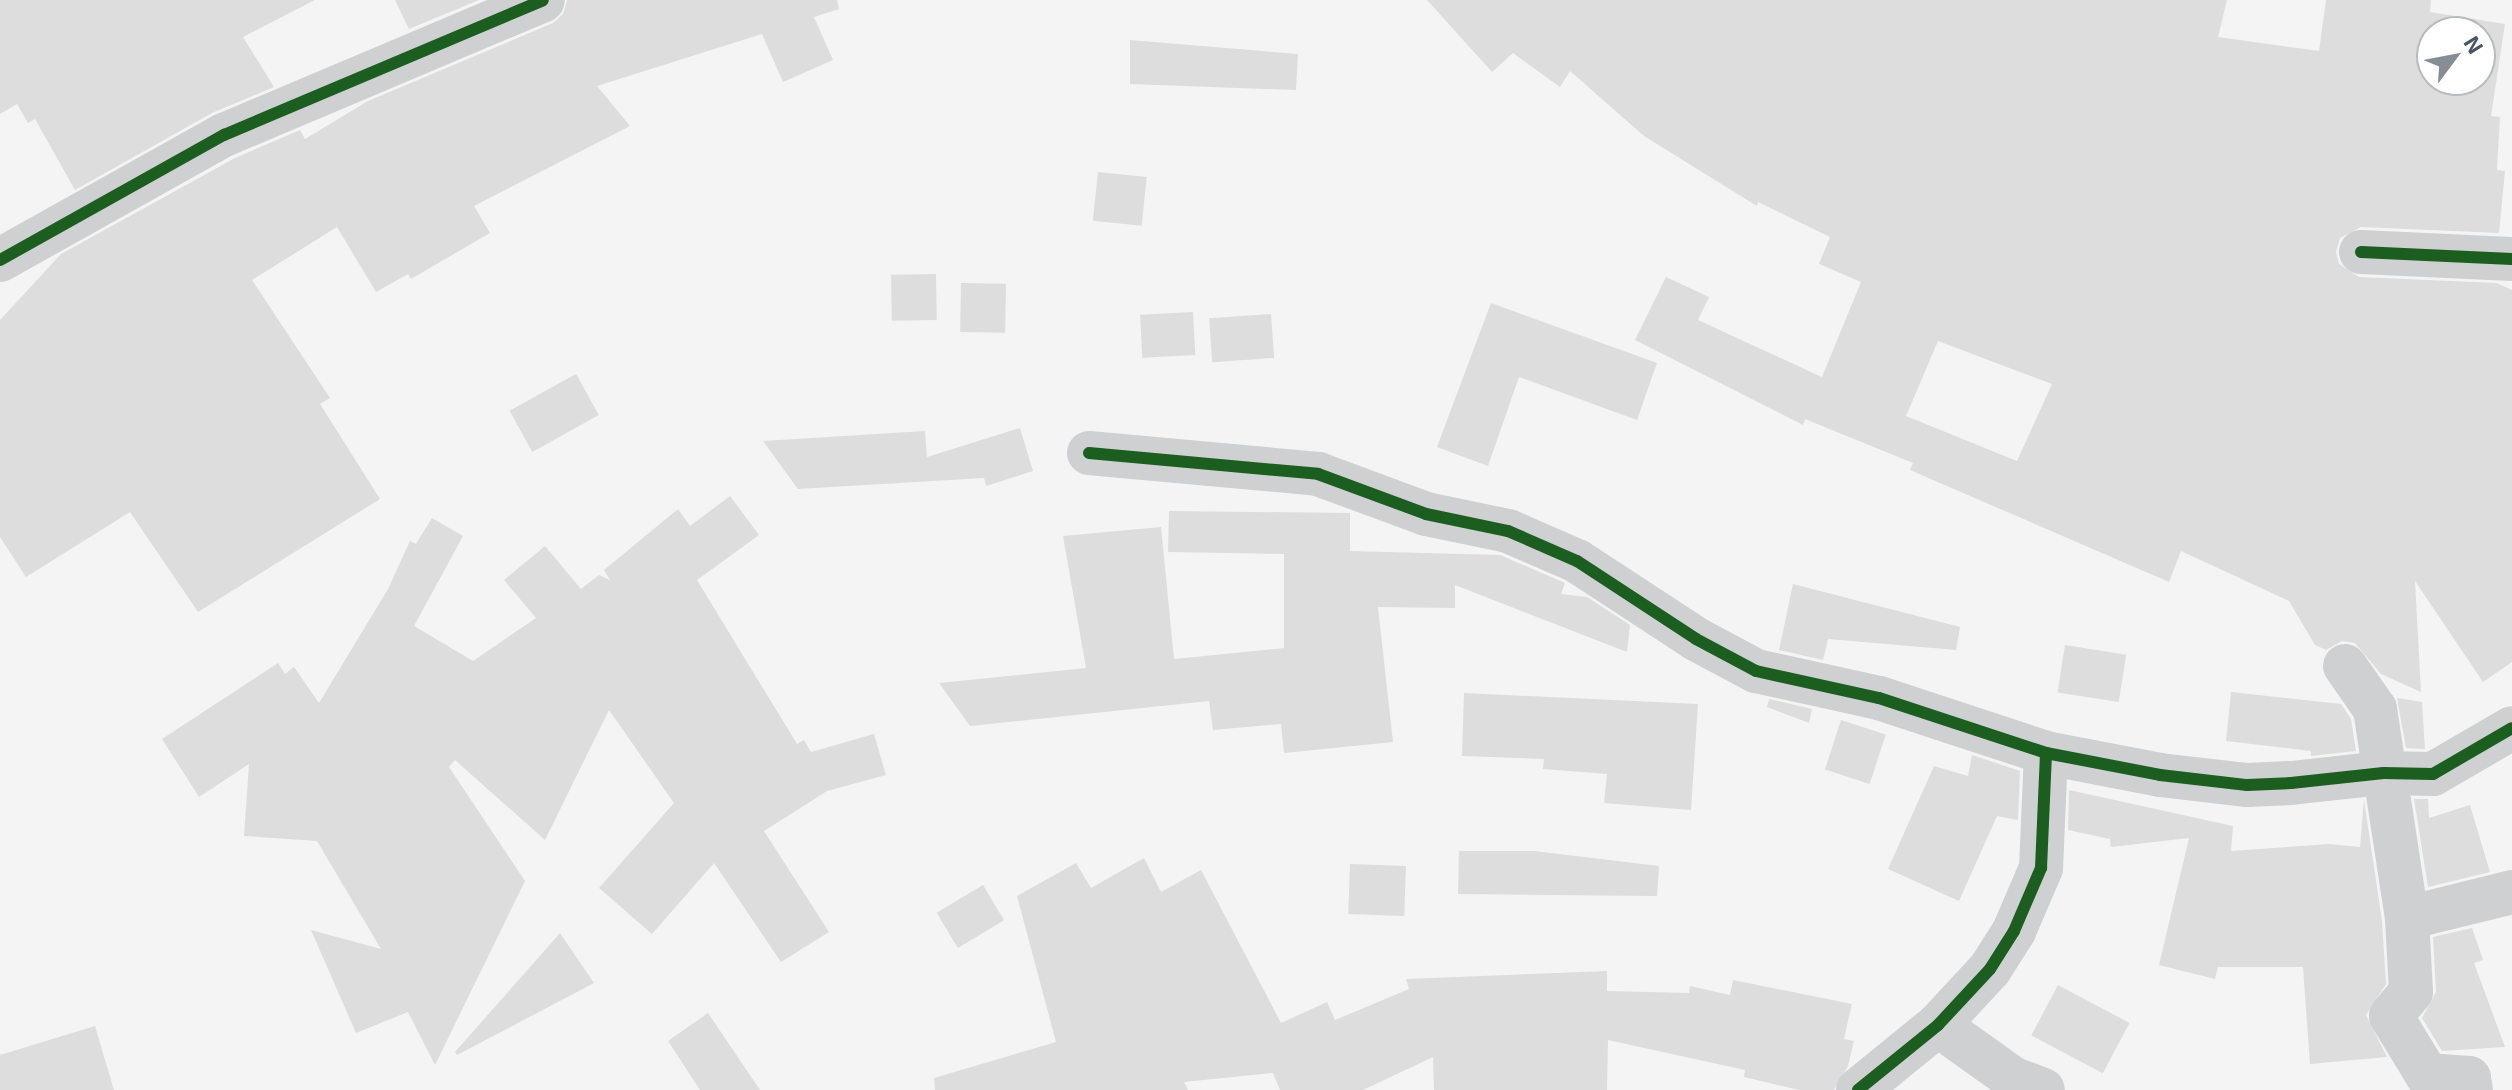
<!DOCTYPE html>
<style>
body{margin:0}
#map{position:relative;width:2512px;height:1090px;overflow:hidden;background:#f4f4f4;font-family:"Exo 2",sans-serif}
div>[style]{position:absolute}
.building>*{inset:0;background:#ddddde;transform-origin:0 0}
.street>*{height:44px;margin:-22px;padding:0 22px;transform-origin:22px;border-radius:22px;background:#ced0d2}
.cycleway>*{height:12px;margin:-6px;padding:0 6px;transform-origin:6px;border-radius:6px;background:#1b5e20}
span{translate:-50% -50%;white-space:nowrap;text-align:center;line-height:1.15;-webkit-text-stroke:6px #fff;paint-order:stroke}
.north{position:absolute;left:2416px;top:16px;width:80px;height:80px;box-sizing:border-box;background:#fff;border:2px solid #b7bbc0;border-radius:50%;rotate:58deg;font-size:22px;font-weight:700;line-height:32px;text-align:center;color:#4a5661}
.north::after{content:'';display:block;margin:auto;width:28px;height:36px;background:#868d94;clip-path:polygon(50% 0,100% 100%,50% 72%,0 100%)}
</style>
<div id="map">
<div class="building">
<i style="clip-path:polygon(0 0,315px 0,243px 37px,274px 87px,212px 113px,75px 190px,35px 119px,28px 123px,17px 104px,0 114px)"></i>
<i style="clip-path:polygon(395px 0,479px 0,409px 29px)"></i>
<i style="clip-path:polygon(567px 0,837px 0,839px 9px,814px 17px,833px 60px,783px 82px,762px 34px,597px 86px,630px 126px,474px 206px,490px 233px,411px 279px,408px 274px,376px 292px,337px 227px,252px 280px,330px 398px,320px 404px,380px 499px,198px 612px,130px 512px,26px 577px,0 537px,0 320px,61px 254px,235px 158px,300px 130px,305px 139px,368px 101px,553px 23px,563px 14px)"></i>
<i style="clip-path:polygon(evenodd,1427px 0,2227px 0,2218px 37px,2319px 51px,2326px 0,2431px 0,2430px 12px,2505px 24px,2491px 116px,2500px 117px,2497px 170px,2505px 171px,2499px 233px,2361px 227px,2340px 238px,2336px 252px,2339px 264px,2359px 277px,2497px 283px,2512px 290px,2512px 662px,2483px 682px,2415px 581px,2421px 692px,2381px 674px,2355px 643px,2342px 641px,2326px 650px,2315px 645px,2289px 601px,2181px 551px,2169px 582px,1910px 470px,1913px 463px,1805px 419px,1803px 425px,1635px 340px,1666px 277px,1709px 297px,1698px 320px,1822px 377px,1861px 282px,1819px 264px,1830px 237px,1758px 202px,1757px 206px,1644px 136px,1570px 71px,1560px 87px,1513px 53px,1492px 72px,1427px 0,2432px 32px,2480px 32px,2480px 80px,2432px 80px,2432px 32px,1427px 0,1938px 341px,2052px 384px,2017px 461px,1906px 416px,1938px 341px)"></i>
<i style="clip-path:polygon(1130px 40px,1298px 54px,1296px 90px,1130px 84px)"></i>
<i style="left:1098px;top:172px;width:49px;height:49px;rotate:6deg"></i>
<i style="left:936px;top:274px;width:46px;height:45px;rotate:89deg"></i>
<i style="left:961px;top:283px;width:45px;height:49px;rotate:1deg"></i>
<i style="clip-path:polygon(1491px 303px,1657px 363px,1637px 420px,1519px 377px,1488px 466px,1437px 447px)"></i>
<i style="left:1193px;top:312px;width:43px;height:53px;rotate:87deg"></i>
<i style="left:1271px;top:314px;width:44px;height:62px;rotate:86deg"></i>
<i style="left:576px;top:374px;width:47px;height:76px;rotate:61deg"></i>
<i style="clip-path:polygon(1020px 428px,1033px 471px,986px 486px,984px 478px,798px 489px,763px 441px,925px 431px,927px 457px)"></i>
<i style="clip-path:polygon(730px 496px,759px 535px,697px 580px,797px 744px,804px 740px,811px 752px,874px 734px,886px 775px,827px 791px,764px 831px,829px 932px,781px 962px,714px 863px,652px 934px,599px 888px,674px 803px,609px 710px,545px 840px,455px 760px,449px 767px,525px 881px,435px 1065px,408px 1012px,356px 1033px,311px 930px,381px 949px,317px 841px,244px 836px,249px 764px,199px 797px,162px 739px,278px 663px,285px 674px,294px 667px,319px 703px,388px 589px,410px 541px,416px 544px,432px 518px,463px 536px,414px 626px,473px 661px,536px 618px,504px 580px,545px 546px,581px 589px,599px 575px,610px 580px,604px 570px,678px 509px,690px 526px)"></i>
<i style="clip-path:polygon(1169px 511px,1350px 513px,1350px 551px,1500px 555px,1565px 583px,1561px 594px,1587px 597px,1630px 625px,1627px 652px,1455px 585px,1455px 608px,1378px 607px,1393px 742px,1284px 753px,1281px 724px,1213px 730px,1209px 701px,970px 726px,939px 683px,1086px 668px,1063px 536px,1161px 527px,1174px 659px,1284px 648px,1284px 554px,1168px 552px)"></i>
<i style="clip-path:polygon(1793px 584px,1960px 627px,1956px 650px,1828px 639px,1823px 660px,1779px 650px)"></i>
<i style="left:2065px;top:645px;width:62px;height:48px;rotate:9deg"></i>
<i style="clip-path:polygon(2231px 692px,2341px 704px,2351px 719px,2356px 751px,2311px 756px,2311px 751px,2226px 741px)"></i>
<i style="clip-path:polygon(1464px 693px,1698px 704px,1691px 810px,1604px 803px,1607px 774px,1543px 769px,1544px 759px,1462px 756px)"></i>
<i style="clip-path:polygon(2397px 698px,2422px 702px,2425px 749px,2406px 748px)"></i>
<i style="clip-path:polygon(1769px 699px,1812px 709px,1809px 723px,1767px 707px)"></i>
<i style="left:1841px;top:720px;width:47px;height:52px;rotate:18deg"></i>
<i style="clip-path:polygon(1972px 755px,2020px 771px,2018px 820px,1997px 816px,1959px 901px,1888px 869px,1934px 766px,1968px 776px)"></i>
<i style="clip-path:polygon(2069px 790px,2233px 826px,2231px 851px,2329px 844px,2360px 847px,2364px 800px,2382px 921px,2386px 984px,2366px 1015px,2387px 1057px,2310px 1064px,2303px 967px,2218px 967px,2215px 979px,2159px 965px,2189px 838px,2111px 847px,2110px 839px,2068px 830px)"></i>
<i style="clip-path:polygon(2414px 799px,2428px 799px,2429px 818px,2470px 805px,2490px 872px,2428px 887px)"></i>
<i style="clip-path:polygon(1459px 851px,1534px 851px,1659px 866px,1657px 896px,1458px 894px)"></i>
<i style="clip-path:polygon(1144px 858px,1161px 892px,1201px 870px,1281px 1023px,1327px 1002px,1335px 1020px,1409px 989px,1406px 979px,1607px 971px,1607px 991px,1689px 993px,1690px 986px,1730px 995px,1733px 980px,1852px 1004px,1844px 1039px,1854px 1041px,1848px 1066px,1834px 1090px,1799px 1090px,1744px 1077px,1745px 1070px,1608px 1040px,1607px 1090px,1434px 1090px,1433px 1057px,1363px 1090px,1280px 1090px,1273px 1073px,1184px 1082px,1188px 1090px,935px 1090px,934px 1078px,1056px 1042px,1017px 896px,1076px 863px,1091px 888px)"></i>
<i style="left:1350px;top:864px;width:56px;height:50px;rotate:2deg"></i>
<i style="left:983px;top:885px;width:41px;height:54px;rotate:59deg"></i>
<i style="clip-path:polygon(2472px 928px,2483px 960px,2474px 963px,2505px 1047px,2442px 1051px,2422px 1018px,2436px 992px,2433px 937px)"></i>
<i style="clip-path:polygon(560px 933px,594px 983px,457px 1055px,455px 1052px)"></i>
<i style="left:2058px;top:985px;width:81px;height:57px;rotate:28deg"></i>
<i style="clip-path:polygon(708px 1013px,760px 1090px,700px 1090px,668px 1041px)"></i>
<i style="clip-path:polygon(95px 1026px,114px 1090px,0 1090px,0 1055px)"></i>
</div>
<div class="street">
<i style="left:2361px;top:252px;width:151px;rotate:2.7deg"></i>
<i style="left:0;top:260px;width:257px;rotate:-29.2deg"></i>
<i style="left:224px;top:135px;width:346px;rotate:-22.9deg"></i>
<i style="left:1089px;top:453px;width:230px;rotate:5.2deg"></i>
<i style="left:1318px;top:474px;width:115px;rotate:20.3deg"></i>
<i style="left:1426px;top:514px;width:84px;rotate:11.7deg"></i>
<i style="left:1508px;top:531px;width:75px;rotate:23.5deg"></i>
<i style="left:1577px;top:561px;width:142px;rotate:33.2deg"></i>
<i style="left:1696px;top:639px;width:68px;rotate:28.1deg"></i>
<i style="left:1756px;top:671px;width:126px;rotate:12.4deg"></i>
<i style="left:1879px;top:698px;width:176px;rotate:18.2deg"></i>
<i style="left:2046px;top:753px;width:116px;rotate:10.9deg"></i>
<i style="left:2160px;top:775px;width:88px;rotate:6.6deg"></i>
<i style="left:2247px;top:785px;width:44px;rotate:-2.6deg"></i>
<i style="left:2291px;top:783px;width:93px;rotate:-6.2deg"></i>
<i style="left:2383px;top:773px;width:50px;rotate:1.1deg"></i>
<i style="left:2433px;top:774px;width:91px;rotate:-30.2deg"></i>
<i style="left:2345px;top:666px;width:52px;rotate:55.1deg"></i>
<i style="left:2375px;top:709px;width:211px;rotate:81.3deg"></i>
<i style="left:2407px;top:918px;width:74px;rotate:86.9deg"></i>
<i style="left:2411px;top:992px;width:31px;rotate:130deg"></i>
<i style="left:2391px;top:1016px;width:69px;rotate:58.6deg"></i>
<i style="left:2427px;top:1075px;width:42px;rotate:4.1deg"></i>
<i style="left:2469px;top:1078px;width:12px;rotate:81deg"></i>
<i style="left:2407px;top:918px;width:108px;rotate:-13.9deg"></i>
<i style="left:1938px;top:1025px;width:91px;rotate:35.6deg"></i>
<i style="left:2012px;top:1078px;width:33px;rotate:21deg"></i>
<i style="left:1858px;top:1090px;width:103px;rotate:-39.1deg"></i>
<i style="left:1938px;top:1025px;width:76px;rotate:-47.1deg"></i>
<i style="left:1990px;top:969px;width:45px;rotate:-57.7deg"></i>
<i style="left:2014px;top:931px;width:69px;rotate:-66.8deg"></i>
<i style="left:2041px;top:868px;width:115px;rotate:-87.5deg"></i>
</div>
<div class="cycleway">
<i style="left:2361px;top:252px;width:151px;rotate:2.7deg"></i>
<i style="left:0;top:260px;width:257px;rotate:-29.2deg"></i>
<i style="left:224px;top:135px;width:346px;rotate:-22.9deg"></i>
<i style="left:1089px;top:453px;width:230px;rotate:5.2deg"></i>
<i style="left:1318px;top:474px;width:115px;rotate:20.3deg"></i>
<i style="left:1426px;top:514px;width:84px;rotate:11.7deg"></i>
<i style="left:1508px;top:531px;width:75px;rotate:23.5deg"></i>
<i style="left:1577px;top:561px;width:142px;rotate:33.2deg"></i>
<i style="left:1696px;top:639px;width:68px;rotate:28.1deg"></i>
<i style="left:1756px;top:671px;width:126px;rotate:12.4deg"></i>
<i style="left:1879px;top:698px;width:176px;rotate:18.2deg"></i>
<i style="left:2046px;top:753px;width:116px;rotate:10.9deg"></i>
<i style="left:2160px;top:775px;width:88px;rotate:6.6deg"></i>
<i style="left:2247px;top:785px;width:44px;rotate:-2.6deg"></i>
<i style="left:2291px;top:783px;width:93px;rotate:-6.2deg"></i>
<i style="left:2383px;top:773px;width:50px;rotate:1.1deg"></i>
<i style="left:2433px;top:774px;width:91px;rotate:-30.2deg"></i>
<i style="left:1858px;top:1090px;width:103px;rotate:-39.1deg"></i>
<i style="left:1938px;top:1025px;width:76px;rotate:-47.1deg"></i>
<i style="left:1990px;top:969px;width:45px;rotate:-57.7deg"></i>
<i style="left:2014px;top:931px;width:69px;rotate:-66.8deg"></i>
<i style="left:2041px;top:868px;width:115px;rotate:-87.5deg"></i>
</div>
<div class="north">N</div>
</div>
